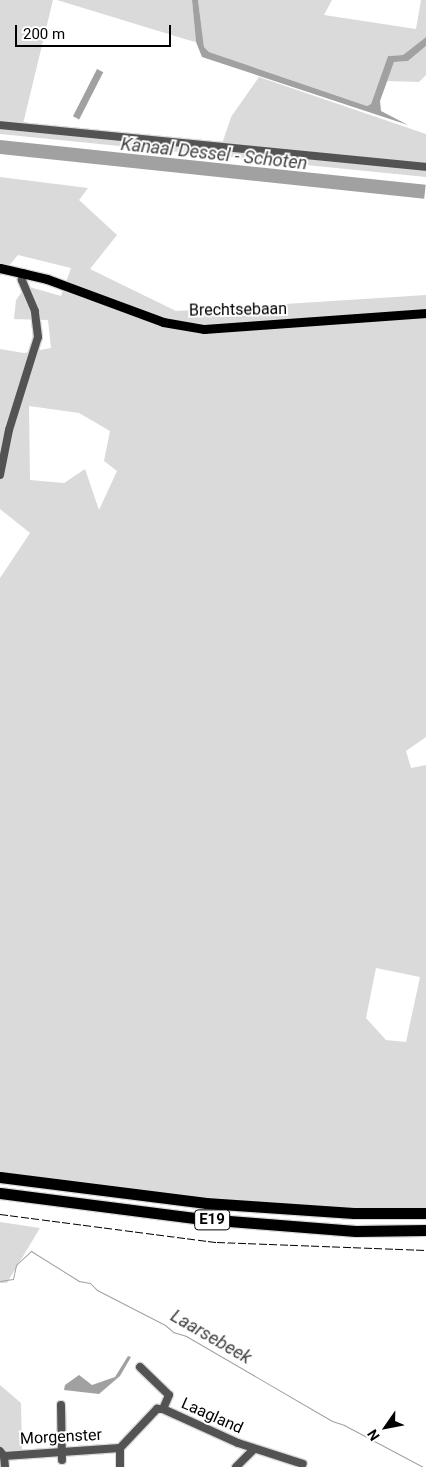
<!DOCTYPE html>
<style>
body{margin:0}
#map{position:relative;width:426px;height:1467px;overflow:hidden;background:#fff;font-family:Roboto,sans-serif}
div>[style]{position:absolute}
.green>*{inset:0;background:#dadada}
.water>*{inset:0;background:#a1a1a1;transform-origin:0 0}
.stream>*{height:1px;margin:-0.5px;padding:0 0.5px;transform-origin:0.5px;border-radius:0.5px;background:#a1a1a1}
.roads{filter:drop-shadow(1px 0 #dbdbdb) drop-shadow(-1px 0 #dbdbdb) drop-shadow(0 1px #dbdbdb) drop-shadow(0 -1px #dbdbdb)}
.minor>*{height:8px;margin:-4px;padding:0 4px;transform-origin:4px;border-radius:4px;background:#535353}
.major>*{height:9px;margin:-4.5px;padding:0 4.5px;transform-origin:4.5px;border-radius:4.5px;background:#000}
.highway>*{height:11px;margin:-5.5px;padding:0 5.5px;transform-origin:5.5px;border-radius:5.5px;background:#000}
.rail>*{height:1px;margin-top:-0.5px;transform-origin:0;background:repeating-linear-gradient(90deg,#000 0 8px,transparent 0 10.5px)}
span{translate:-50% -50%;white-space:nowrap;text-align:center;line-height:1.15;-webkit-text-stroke:4px #fff;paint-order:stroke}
.shield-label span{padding:1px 4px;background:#fff;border:1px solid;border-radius:4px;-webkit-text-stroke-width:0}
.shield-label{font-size:15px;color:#000;font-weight:700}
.street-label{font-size:16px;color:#000}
.water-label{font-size:18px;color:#424242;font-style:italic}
.north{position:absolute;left:361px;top:1402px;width:50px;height:50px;-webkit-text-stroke:4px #fff;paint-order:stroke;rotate:237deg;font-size:14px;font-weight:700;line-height:20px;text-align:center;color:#000}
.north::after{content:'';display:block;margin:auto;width:18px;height:22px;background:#000;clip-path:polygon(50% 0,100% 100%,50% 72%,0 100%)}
.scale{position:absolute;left:15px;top:25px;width:156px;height:22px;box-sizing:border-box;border:2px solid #000;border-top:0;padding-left:6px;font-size:15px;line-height:18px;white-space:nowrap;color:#000;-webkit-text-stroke:4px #fff;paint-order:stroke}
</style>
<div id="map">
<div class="green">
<div style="clip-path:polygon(0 0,53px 0,23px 124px,222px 144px,231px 117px,259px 77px,426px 134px,426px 177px,0 134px)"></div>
<div style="clip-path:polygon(57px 0,192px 0,196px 42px,188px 40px)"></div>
<div style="clip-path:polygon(198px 0,332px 0,324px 15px,416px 29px,421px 0,426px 0,426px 37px,403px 55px,388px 56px,371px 104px,367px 106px,209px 52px,204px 47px)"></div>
<div style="clip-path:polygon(426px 46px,426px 75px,419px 82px,387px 81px,394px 62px,408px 61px)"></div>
<div style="clip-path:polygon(evenodd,0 177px,88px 188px,79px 200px,117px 235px,90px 269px,176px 311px,426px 295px,426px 737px,406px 751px,411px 768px,426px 765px,426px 1208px,355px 1208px,206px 1198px,0 1172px,0 578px,30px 533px,0 509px,0 349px,24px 353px,51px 348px,48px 320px,14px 319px,16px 300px,26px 286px,61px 296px,71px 268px,18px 255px,0 276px,0 177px,29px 406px,79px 413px,110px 431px,104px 461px,117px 471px,99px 510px,85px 469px,64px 483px,30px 480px,29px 406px,0 177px,376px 968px,420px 977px,406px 1042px,386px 1040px,366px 1018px,376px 968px)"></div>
<div style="clip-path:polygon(0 1222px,40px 1228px,7px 1283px,0 1283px)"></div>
<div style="clip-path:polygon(0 1385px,21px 1403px,22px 1451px,4px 1453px,0 1449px)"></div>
</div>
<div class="water">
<div style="clip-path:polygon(192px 0,198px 0,204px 47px,209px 52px,367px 106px,371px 104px,388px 56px,403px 55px,426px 37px,426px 46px,408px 61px,394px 62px,380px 101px,381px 111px,408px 125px,202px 57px,196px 42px)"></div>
<div style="left:97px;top:69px;width:7px;height:53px;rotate:27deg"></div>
<div style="left:0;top:140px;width:428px;height:14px;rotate:6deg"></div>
<div style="clip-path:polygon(128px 1356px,131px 1357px,120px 1376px,99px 1394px,64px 1390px,65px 1385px,79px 1375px,92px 1385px,115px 1377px)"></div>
</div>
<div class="stream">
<div style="left:0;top:1281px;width:13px;rotate:-9deg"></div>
<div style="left:13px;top:1279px;width:14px;rotate:-78deg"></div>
<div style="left:16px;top:1265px;width:21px;rotate:-43deg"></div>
<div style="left:31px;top:1251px;width:57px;rotate:32deg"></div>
<div style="left:79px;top:1281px;width:11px;rotate:10deg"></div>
<div style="left:90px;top:1283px;width:10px;rotate:45deg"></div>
<div style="left:97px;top:1290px;width:76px;rotate:27.2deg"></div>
<div style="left:165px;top:1325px;width:11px;rotate:41deg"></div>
<div style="left:173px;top:1332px;width:14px;rotate:17deg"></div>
<div style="left:186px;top:1336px;width:169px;rotate:30.2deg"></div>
<div style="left:332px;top:1421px;width:13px;rotate:18deg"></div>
<div style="left:344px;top:1425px;width:89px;rotate:28deg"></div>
</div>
<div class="roads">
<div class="minor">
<div style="left:0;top:125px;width:428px;rotate:5.6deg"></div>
<div style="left:0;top:475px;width:46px;rotate:-78.7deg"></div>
<div style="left:9px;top:430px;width:97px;rotate:-72.7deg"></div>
<div style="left:38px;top:337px;width:26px;rotate:-97deg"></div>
<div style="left:35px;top:311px;width:34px;rotate:-113deg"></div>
<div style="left:22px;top:280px;width:7px;rotate:-74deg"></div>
<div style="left:140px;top:1367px;width:40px;rotate:44deg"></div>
<div style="left:169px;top:1395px;width:15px;rotate:113deg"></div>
<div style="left:61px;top:1405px;width:55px;rotate:89deg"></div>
<div style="left:163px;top:1409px;width:82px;rotate:24.4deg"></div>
<div style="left:238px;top:1443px;width:68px;rotate:17.9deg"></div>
<div style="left:0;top:1451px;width:6px;rotate:51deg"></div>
<div style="left:4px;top:1456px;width:11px;rotate:85deg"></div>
<div style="left:4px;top:1456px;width:116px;rotate:-3.9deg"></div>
<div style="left:120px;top:1467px;width:19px;rotate:-90deg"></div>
<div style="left:120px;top:1448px;width:54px;rotate:-46.5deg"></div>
<div style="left:157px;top:1409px;width:6px"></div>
<div style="left:236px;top:1467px;width:25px;rotate:-45deg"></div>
</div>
<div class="major">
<div style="left:0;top:268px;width:48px;rotate:13.2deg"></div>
<div style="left:47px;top:279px;width:124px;rotate:20.3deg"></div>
<div style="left:163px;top:322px;width:42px;rotate:9.7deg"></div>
<div style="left:204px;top:329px;width:223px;rotate:-4.1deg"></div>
</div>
<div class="highway">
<div style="left:0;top:1177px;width:208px;rotate:7.2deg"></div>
<div style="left:206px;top:1203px;width:148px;rotate:3.9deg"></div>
<div style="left:354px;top:1213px;width:72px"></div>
<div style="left:0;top:1193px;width:206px;rotate:7.3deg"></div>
<div style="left:204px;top:1219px;width:152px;rotate:4.5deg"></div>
<div style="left:356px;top:1231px;width:70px;rotate:-0.8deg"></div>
</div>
</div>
<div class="rail">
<div style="left:0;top:1214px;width:219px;rotate:7.4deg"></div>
<div style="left:217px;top:1242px;width:209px;rotate:2.2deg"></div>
</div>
<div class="shield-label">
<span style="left:212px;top:1220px">E19</span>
</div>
<div class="street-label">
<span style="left:238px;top:310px;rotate:-1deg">Brechtsebaan</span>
<span style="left:212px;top:1416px;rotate:24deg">Laagland</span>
<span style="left:61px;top:1437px;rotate:-3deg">Morgenster</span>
</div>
<div class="water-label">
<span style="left:214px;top:154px;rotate:6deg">Kanaal Dessel - Schoten</span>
<span style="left:211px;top:1337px;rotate:30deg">Laarsebeek</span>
</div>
<div class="north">N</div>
<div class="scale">200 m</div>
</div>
